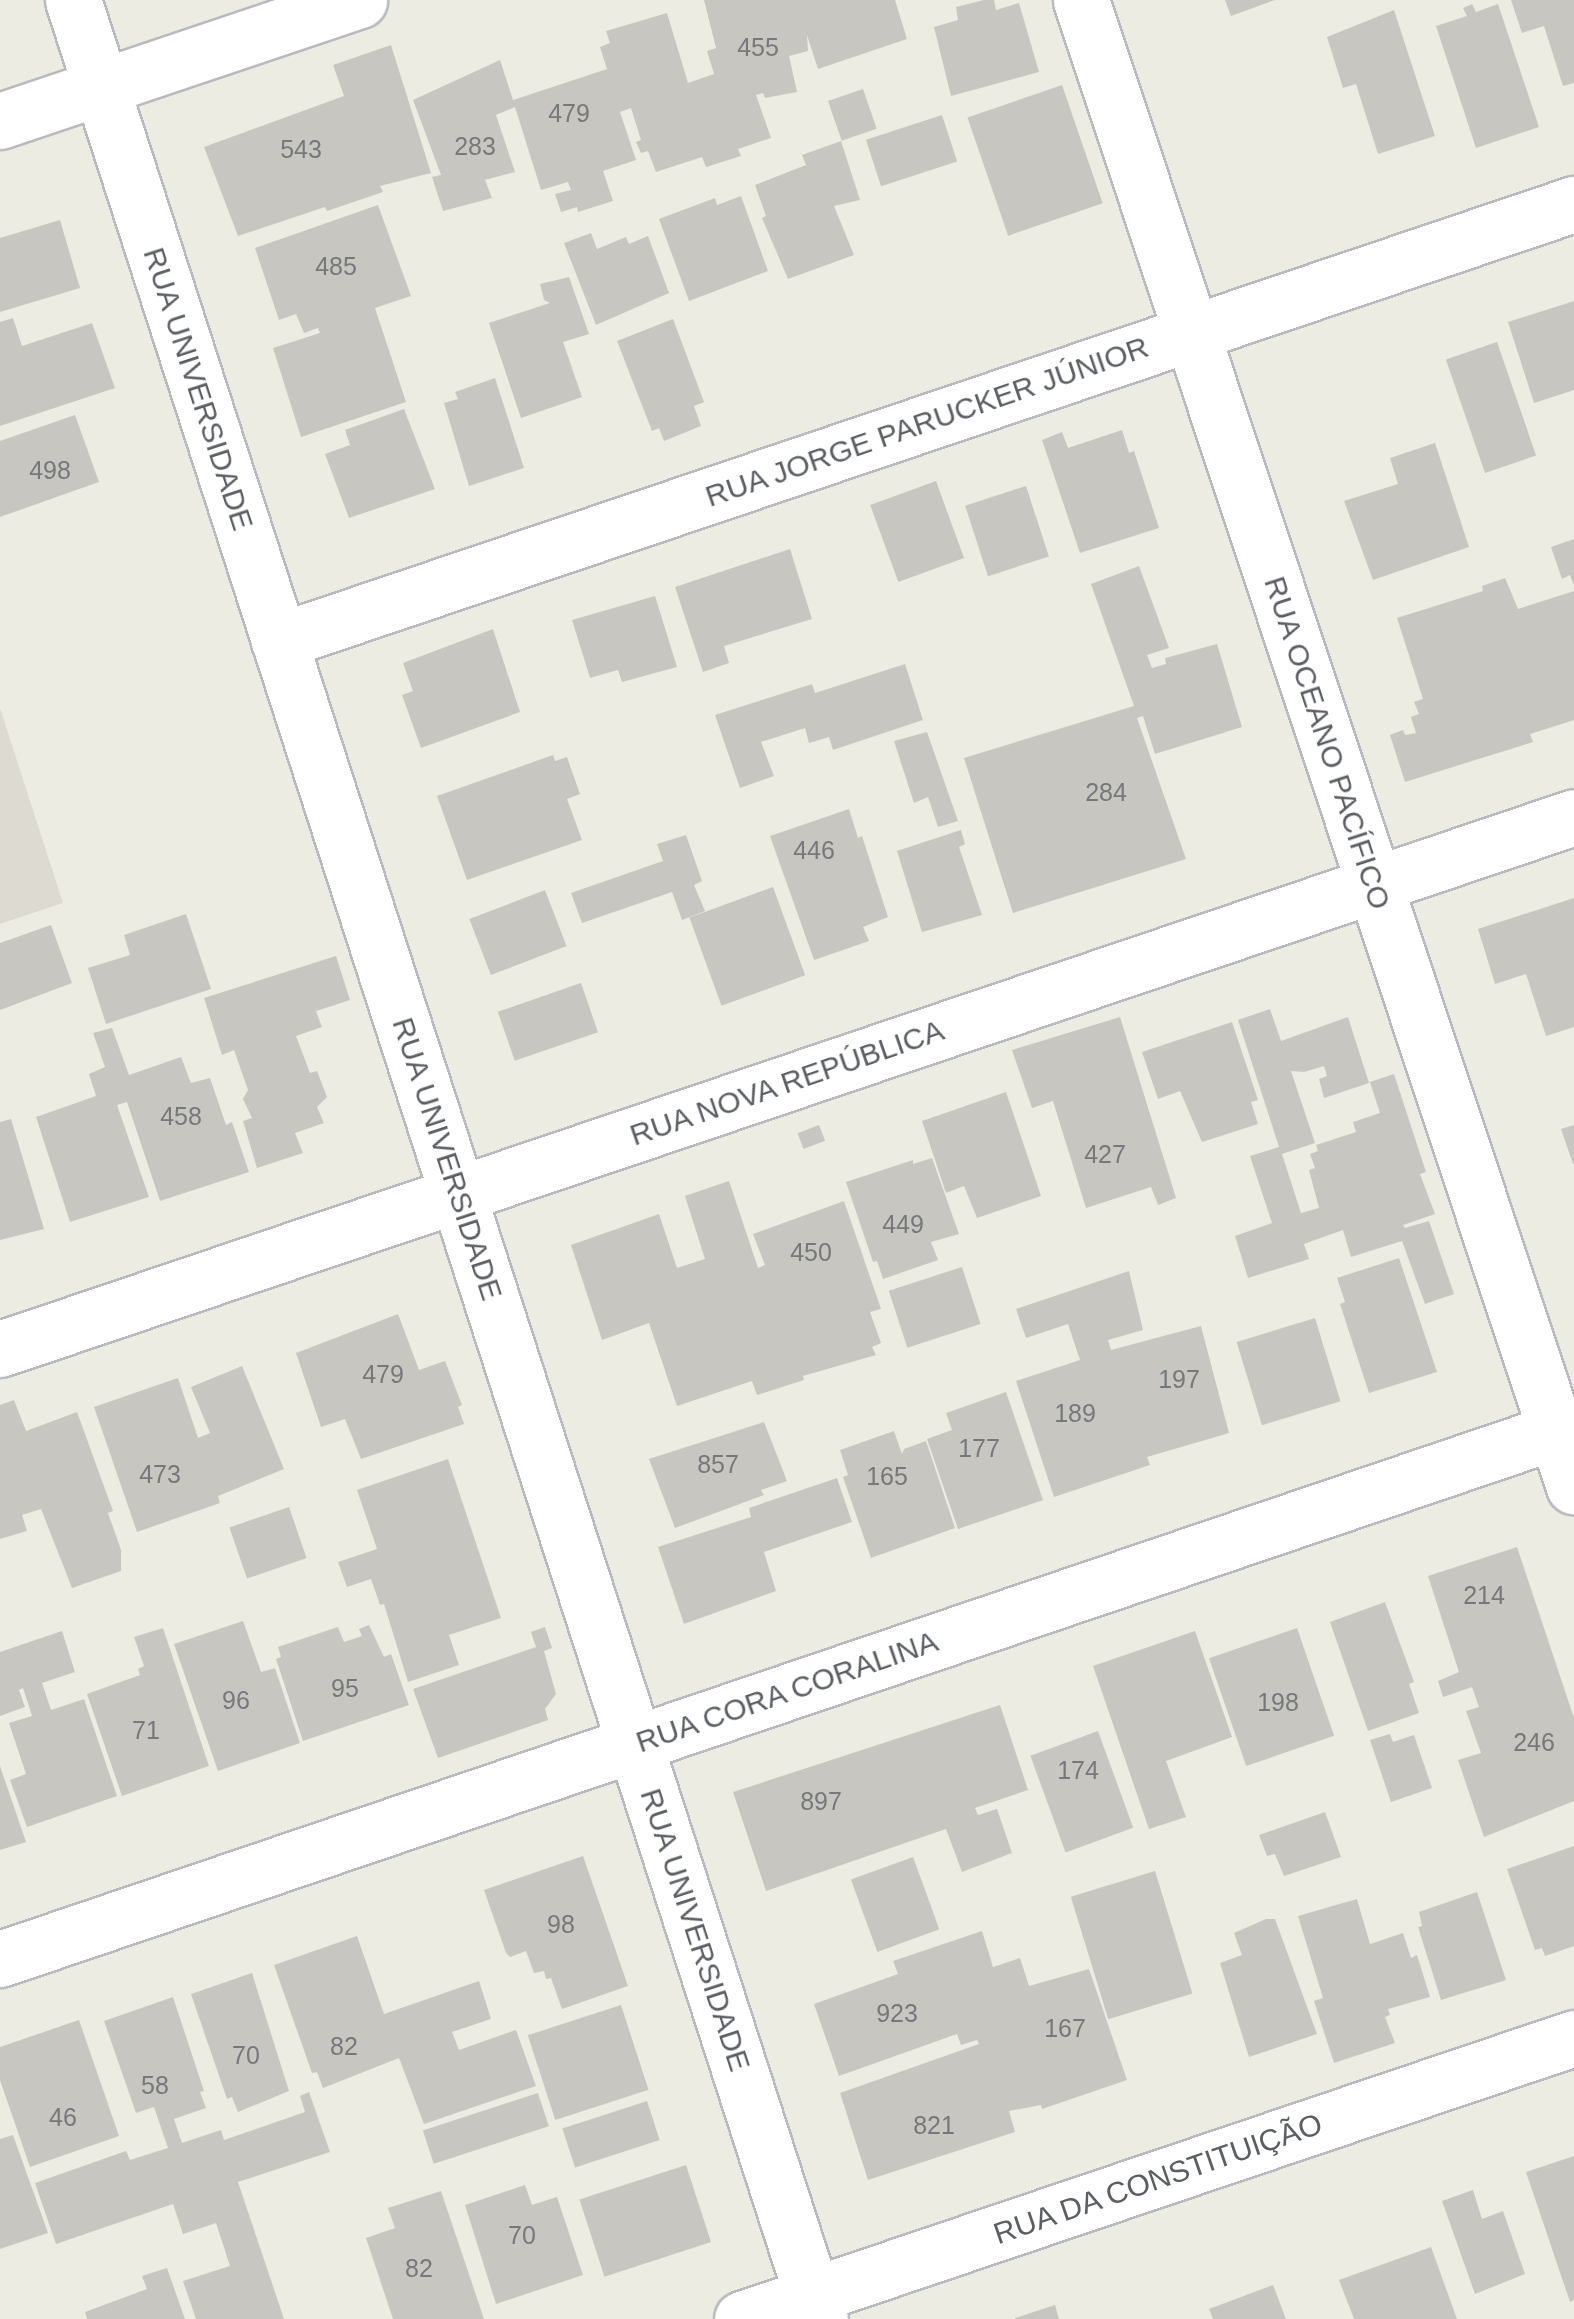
<!DOCTYPE html>
<meta charset="utf-8">
<style>
body{margin:0}
#map{position:relative;width:1574px;height:2319px;overflow:hidden;background:#edece3;font-family:Arial,sans-serif}
div>[style]{position:absolute}
.education>*{inset:0;background:#dddbd1}
.building>*{inset:0;background:#c8c6c0;transform-origin:0 0}
.roads{filter:drop-shadow(2px 0 #b8babf) drop-shadow(-2px 0 #b8babf) drop-shadow(0 2px #b8babf) drop-shadow(0 -2px #b8babf)}
.street>*{height:55px;margin:-27.5px;padding:0 27.5px;transform-origin:27.5px;border-radius:27.5px;background:#fff}
.secondary>*{height:55px;margin:-27.5px;padding:0 27.5px;transform-origin:27.5px;border-radius:27.5px;background:#fff}
span{translate:-50% -50%;white-space:nowrap;text-align:center;line-height:1.15;-webkit-text-stroke:10px #fff;paint-order:stroke}
.number-label{font-size:25px;color:#76787a}
.number-label span{-webkit-text-stroke-width:0}
.street-label{font-size:30px;color:#5b5e63}
</style>
<div id="map">
<div class="education">
<div style="clip-path:polygon(0 708px,63px 903px,0 924px)"></div>
</div>
<div class="building">
<div style="clip-path:polygon(704px 0,895px 0,907px 39px,818px 69px,807px 35px,808px 51px,789px 56px,797px 92px,765px 98px,763px 93px,756px 95px,771px 138px,738px 149px,741px 156px,706px 167px,702px 157px,656px 172px,648px 151px,641px 153px,636px 142px,641px 140px,631px 108px,620px 112px,636px 160px,603px 171px,613px 201px,578px 212px,577px 207px,561px 212px,555px 194px,571px 190px,568px 182px,541px 190px,515px 107px,496px 115px,515px 172px,485px 180px,492px 198px,443px 211px,432px 177px,441px 175px,413px 100px,500px 60px,513px 100px,607px 69px,600px 47px,610px 43px,606px 31px,667px 13px,688px 83px,714px 74px,707px 51px,716px 48px)"></div>
<div style="clip-path:polygon(984px 0,994px 0,996px 10px,1019px 3px,1039px 72px,951px 96px,934px 27px,958px 20px,956px 7px)"></div>
<div style="clip-path:polygon(1225px 0,1275px 0,1231px 16px)"></div>
<div style="clip-path:polygon(1511px 0,1574px 0,1574px 83px,1563px 86px,1544px 26px,1522px 33px)"></div>
<div style="clip-path:polygon(1472px 4px,1476px 12px,1498px 4px,1539px 127px,1476px 148px,1436px 26px,1467px 16px,1463px 8px)"></div>
<div style="clip-path:polygon(1394px 10px,1435px 136px,1378px 154px,1356px 84px,1343px 88px,1327px 37px)"></div>
<div style="clip-path:polygon(391px 45px,431px 173px,380px 186px,383px 192px,327px 211px,325px 207px,238px 236px,204px 147px,344px 96px,333px 65px)"></div>
<div style="left:1062px;top:85px;width:125px;height:100px;rotate:71deg"></div>
<div style="left:863px;top:89px;width:42px;height:37px;rotate:71deg"></div>
<div style="left:942px;top:115px;width:49px;height:80px;rotate:72deg"></div>
<div style="clip-path:polygon(841px 141px,860px 200px,834px 206px,854px 255px,788px 279px,762px 218px,766px 216px,755px 185px,806px 165px,802px 155px)"></div>
<div style="clip-path:polygon(741px 196px,768px 271px,689px 301px,659px 219px,715px 198px,717px 205px)"></div>
<div style="clip-path:polygon(378px 205px,411px 296px,375px 308px,406px 402px,301px 437px,273px 348px,320px 333px,318px 328px,304px 333px,296px 314px,279px 320px,255px 248px)"></div>
<div style="clip-path:polygon(60px 220px,80px 288px,0 312px,0 238px)"></div>
<div style="clip-path:polygon(591px 233px,597px 249px,626px 237px,629px 244px,648px 236px,669px 293px,596px 325px,564px 243px)"></div>
<div style="clip-path:polygon(569px 277px,589px 334px,563px 342px,582px 397px,521px 418px,489px 323px,550px 303px,544px 300px,540px 284px)"></div>
<div style="clip-path:polygon(1574px 301px,1574px 390px,1534px 403px,1508px 322px)"></div>
<div style="clip-path:polygon(13px 318px,22px 346px,92px 323px,115px 388px,0 426px,0 322px)"></div>
<div style="clip-path:polygon(673px 319px,704px 402px,694px 406px,701px 426px,664px 441px,659px 428px,652px 431px,617px 341px)"></div>
<div style="left:1497px;top:342px;width:120px;height:54px;rotate:71deg"></div>
<div style="clip-path:polygon(495px 378px,524px 468px,469px 486px,444px 403px,458px 399px,455px 392px)"></div>
<div style="clip-path:polygon(404px 409px,435px 489px,349px 518px,325px 454px,350px 445px,345px 430px)"></div>
<div style="clip-path:polygon(75px 415px,99px 482px,0 517px,0 441px)"></div>
<div style="clip-path:polygon(1122px 430px,1129px 453px,1134px 451px,1159px 528px,1080px 553px,1042px 440px,1062px 432px,1068px 448px)"></div>
<div style="clip-path:polygon(1435px 443px,1469px 547px,1373px 580px,1344px 501px,1398px 484px,1390px 458px)"></div>
<div style="left:936px;top:481px;width:82px;height:70px;rotate:70deg"></div>
<div style="left:1026px;top:486px;width:74px;height:64px;rotate:72deg"></div>
<div style="clip-path:polygon(1574px 539px,1574px 584px,1573px 584px,1570px 575px,1562px 579px,1551px 547px)"></div>
<div style="clip-path:polygon(790px 549px,812px 619px,724px 646px,729px 663px,703px 672px,675px 587px)"></div>
<div style="clip-path:polygon(1139px 566px,1169px 648px,1147px 655px,1152px 668px,1166px 664px,1165px 658px,1217px 644px,1242px 727px,1155px 754px,1143px 716px,1137px 718px,1186px 859px,1013px 913px,964px 758px,1134px 706px,1091px 584px)"></div>
<div style="clip-path:polygon(1505px 578px,1518px 609px,1574px 591px,1574px 720px,1530px 734px,1533px 742px,1405px 782px,1390px 735px,1403px 730px,1405px 735px,1416px 733px,1411px 717px,1419px 714px,1414px 702px,1423px 699px,1397px 618px,1483px 591px,1482px 586px)"></div>
<div style="clip-path:polygon(655px 596px,677px 667px,622px 682px,618px 670px,590px 678px,572px 620px)"></div>
<div style="clip-path:polygon(493px 629px,520px 712px,421px 748px,402px 695px,413px 691px,403px 663px)"></div>
<div style="clip-path:polygon(905px 664px,923px 720px,833px 750px,829px 737px,809px 743px,805px 728px,761px 742px,774px 776px,740px 788px,715px 715px,812px 684px,815px 693px)"></div>
<div style="clip-path:polygon(927px 732px,958px 821px,938px 827px,928px 797px,914px 803px,894px 741px)"></div>
<div style="clip-path:polygon(553px 755px,555px 761px,567px 757px,580px 794px,567px 799px,582px 840px,467px 880px,437px 796px)"></div>
<div style="clip-path:polygon(849px 809px,858px 838px,862px 836px,888px 917px,863px 927px,869px 941px,814px 960px,770px 836px)"></div>
<div style="clip-path:polygon(961px 830px,965px 844px,959px 847px,982px 915px,922px 932px,897px 851px)"></div>
<div style="clip-path:polygon(686px 835px,702px 881px,694px 885px,705px 911px,682px 920px,672px 892px,582px 923px,571px 893px,663px 861px,657px 844px)"></div>
<div style="left:773px;top:887px;width:94px;height:89px;rotate:70deg"></div>
<div style="left:545px;top:890px;width:60px;height:81px;rotate:69deg"></div>
<div style="clip-path:polygon(1574px 898px,1574px 1027px,1546px 1036px,1526px 974px,1495px 984px,1478px 929px)"></div>
<div style="clip-path:polygon(186px 914px,211px 989px,106px 1024px,88px 968px,130px 955px,124px 935px)"></div>
<div style="clip-path:polygon(51px 925px,72px 983px,0 1010px,0 943px)"></div>
<div style="clip-path:polygon(336px 956px,350px 1000px,316px 1011px,322px 1027px,296px 1036px,310px 1073px,317px 1071px,327px 1097px,317px 1107px,324px 1123px,295px 1133px,303px 1153px,257px 1168px,243px 1121px,252px 1118px,243px 1099px,248px 1090px,234px 1050px,222px 1055px,204px 998px)"></div>
<div style="left:581px;top:983px;width:52px;height:88px;rotate:71deg"></div>
<div style="clip-path:polygon(1270px 1009px,1281px 1041px,1348px 1017px,1369px 1083px,1324px 1098px,1319px 1079px,1327px 1076px,1324px 1066px,1304px 1072px,1291px 1071px,1315px 1143px,1282px 1154px,1301px 1213px,1319px 1208px,1309px 1170px,1315px 1168px,1310px 1154px,1318px 1151px,1316px 1145px,1356px 1132px,1353px 1122px,1380px 1113px,1370px 1082px,1394px 1074px,1426px 1172px,1420px 1174px,1435px 1214px,1403px 1225px,1405px 1228px,1429px 1221px,1454px 1294px,1425px 1304px,1402px 1241px,1351px 1257px,1343px 1230px,1304px 1244px,1309px 1259px,1248px 1278px,1235px 1236px,1272px 1223px,1250px 1156px,1279px 1147px,1238px 1020px)"></div>
<div style="clip-path:polygon(1120px 1017px,1176px 1198px,1158px 1205px,1151px 1187px,1086px 1208px,1053px 1101px,1032px 1108px,1012px 1050px)"></div>
<div style="clip-path:polygon(1232px 1022px,1258px 1100px,1251px 1102px,1258px 1124px,1202px 1142px,1180px 1091px,1158px 1099px,1142px 1052px)"></div>
<div style="clip-path:polygon(112px 1028px,129px 1075px,181px 1057px,191px 1083px,210px 1078px,226px 1125px,232px 1122px,249px 1172px,160px 1201px,127px 1102px,117px 1105px,149px 1197px,70px 1222px,36px 1117px,96px 1096px,89px 1074px,105px 1067px,93px 1033px)"></div>
<div style="clip-path:polygon(1006px 1092px,1041px 1196px,977px 1218px,964px 1186px,946px 1193px,922px 1121px)"></div>
<div style="clip-path:polygon(11px 1119px,44px 1229px,0 1240px,0 1122px)"></div>
<div style="left:819px;top:1125px;width:17px;height:23px;rotate:69deg"></div>
<div style="clip-path:polygon(1574px 1125px,1574px 1164px,1573px 1164px,1561px 1129px)"></div>
<div style="clip-path:polygon(932px 1158px,959px 1234px,931px 1242px,938px 1260px,883px 1279px,877px 1261px,873px 1262px,846px 1182px,913px 1160px,913px 1164px)"></div>
<div style="clip-path:polygon(729px 1181px,758px 1268px,765px 1265px,753px 1234px,844px 1201px,881px 1309px,870px 1312px,881px 1343px,872px 1347px,876px 1355px,803px 1376px,804px 1380px,757px 1395px,752px 1381px,677px 1406px,649px 1323px,602px 1340px,571px 1245px,659px 1214px,677px 1268px,705px 1259px,685px 1196px)"></div>
<div style="clip-path:polygon(1399px 1258px,1437px 1372px,1369px 1393px,1340px 1304px,1345px 1302px,1337px 1278px)"></div>
<div style="left:962px;top:1267px;width:60px;height:77px;rotate:72deg"></div>
<div style="clip-path:polygon(1129px 1271px,1143px 1330px,1108px 1340px,1111px 1350px,1201px 1326px,1229px 1433px,1147px 1457px,1150px 1465px,1054px 1497px,1016px 1381px,1080px 1360px,1068px 1324px,1026px 1338px,1016px 1309px)"></div>
<div style="clip-path:polygon(398px 1314px,419px 1370px,445px 1361px,462px 1405px,458px 1407px,464px 1424px,361px 1459px,345px 1419px,321px 1427px,296px 1353px)"></div>
<div style="left:1315px;top:1318px;width:87px;height:82px;rotate:73deg"></div>
<div style="clip-path:polygon(242px 1366px,284px 1469px,218px 1496px,220px 1503px,137px 1532px,94px 1407px,178px 1378px,198px 1438px,210px 1433px,191px 1387px)"></div>
<div style="clip-path:polygon(1006px 1392px,1043px 1500px,958px 1529px,927px 1439px,952px 1430px,946px 1413px)"></div>
<div style="clip-path:polygon(14px 1400px,26px 1431px,77px 1412px,113px 1511px,108px 1513px,121px 1550px,121px 1571px,72px 1588px,41px 1509px,22px 1515px,27px 1531px,0 1539px,0 1405px)"></div>
<div style="clip-path:polygon(764px 1422px,787px 1481px,761px 1490px,764px 1495px,675px 1528px,649px 1459px)"></div>
<div style="clip-path:polygon(894px 1431px,902px 1454px,904px 1449px,926px 1441px,955px 1528px,871px 1558px,843px 1477px,848px 1475px,840px 1450px)"></div>
<div style="clip-path:polygon(448px 1459px,501px 1618px,449px 1635px,459px 1665px,408px 1682px,384px 1604px,380px 1605px,371px 1579px,347px 1587px,338px 1562px,377px 1549px,357px 1490px)"></div>
<div style="clip-path:polygon(837px 1478px,852px 1522px,764px 1552px,776px 1591px,684px 1624px,658px 1547px,751px 1517px,749px 1508px)"></div>
<div style="left:289px;top:1507px;width:54px;height:63px;rotate:71deg"></div>
<div style="clip-path:polygon(1517px 1547px,1574px 1718px,1574px 1801px,1484px 1837px,1458px 1760px,1481px 1753px,1466px 1711px,1479px 1707px,1472px 1687px,1443px 1697px,1438px 1681px,1459px 1672px,1428px 1576px)"></div>
<div style="clip-path:polygon(1385px 1602px,1414px 1682px,1409px 1684px,1419px 1713px,1368px 1731px,1330px 1622px)"></div>
<div style="clip-path:polygon(243px 1621px,261px 1672px,275px 1668px,300px 1743px,218px 1771px,174px 1644px)"></div>
<div style="clip-path:polygon(369px 1625px,384px 1657px,391px 1654px,409px 1705px,303px 1741px,276px 1659px,281px 1657px,278px 1647px,338px 1627px,344px 1642px,362px 1636px,359px 1629px)"></div>
<div style="clip-path:polygon(545px 1627px,552px 1648px,544px 1651px,556px 1694px,545px 1709px,548px 1720px,438px 1758px,413px 1689px,536px 1647px,531px 1632px)"></div>
<div style="clip-path:polygon(163px 1628px,209px 1766px,122px 1796px,87px 1694px,140px 1675px,138px 1669px,144px 1666px,134px 1637px)"></div>
<div style="left:1297px;top:1628px;width:114px;height:93px;rotate:71deg"></div>
<div style="clip-path:polygon(62px 1631px,75px 1672px,42px 1683px,51px 1710px,84px 1699px,117px 1796px,27px 1827px,10px 1780px,26px 1774px,9px 1723px,32px 1716px,23px 1688px,19px 1690px,25px 1707px,0 1716px,0 1652px)"></div>
<div style="clip-path:polygon(1195px 1631px,1232px 1737px,1166px 1761px,1186px 1817px,1149px 1829px,1093px 1666px)"></div>
<div style="clip-path:polygon(1000px 1705px,1028px 1790px,975px 1808px,978px 1815px,997px 1809px,1012px 1853px,962px 1872px,946px 1829px,766px 1891px,733px 1792px)"></div>
<div style="left:1098px;top:1731px;width:103px;height:72px;rotate:70deg"></div>
<div style="clip-path:polygon(1390px 1734px,1393px 1742px,1414px 1735px,1432px 1788px,1391px 1802px,1370px 1740px)"></div>
<div style="clip-path:polygon(0 1766px,26px 1842px,0 1850px)"></div>
<div style="clip-path:polygon(1325px 1812px,1341px 1857px,1284px 1876px,1275px 1854px,1267px 1856px,1259px 1835px)"></div>
<div style="clip-path:polygon(1574px 1846px,1574px 1946px,1545px 1956px,1542px 1948px,1535px 1950px,1507px 1869px)"></div>
<div style="clip-path:polygon(583px 1856px,628px 1986px,562px 2009px,551px 1978px,546px 1979px,544px 1971px,534px 1973px,526px 1951px,510px 1957px,506px 1953px,484px 1890px)"></div>
<div style="left:913px;top:1857px;width:77px;height:66px;rotate:70deg"></div>
<div style="left:1155px;top:1871px;width:128px;height:88px;rotate:73deg"></div>
<div style="clip-path:polygon(1477px 1892px,1506px 1980px,1441px 2000px,1418px 1927px,1422px 1926px,1419px 1912px)"></div>
<div style="clip-path:polygon(1357px 1899px,1370px 1944px,1403px 1933px,1411px 1958px,1417px 1955px,1430px 1997px,1388px 2009px,1390px 2015px,1385px 2017px,1395px 2043px,1334px 2063px,1314px 2001px,1323px 1998px,1298px 1916px)"></div>
<div style="clip-path:polygon(1266px 1919px,1275px 1919px,1317px 2034px,1249px 2057px,1220px 1963px,1242px 1955px,1234px 1933px)"></div>
<div style="clip-path:polygon(982px 1931px,993px 1967px,1020px 1958px,1029px 1986px,1089px 1969px,1127px 2080px,1042px 2109px,1041px 2105px,1009px 2111px,1015px 2132px,868px 2180px,840px 2093px,979px 2044px,977px 2040px,961px 2045px,957px 2034px,839px 2076px,814px 2004px,898px 1974px,893px 1961px)"></div>
<div style="clip-path:polygon(357px 1936px,384px 2014px,479px 1981px,491px 2019px,452px 2032px,459px 2050px,516px 2030px,536px 2086px,424px 2124px,399px 2058px,323px 2088px,317px 2072px,312px 2073px,274px 1965px)"></div>
<div style="clip-path:polygon(252px 1973px,289px 2091px,238px 2112px,232px 2097px,227px 2099px,191px 1994px)"></div>
<div style="clip-path:polygon(173px 1997px,204px 2091px,200px 2092px,206px 2108px,174px 2119px,182px 2143px,221px 2130px,224px 2140px,305px 2112px,300px 2096px,309px 2092px,330px 2152px,238px 2182px,284px 2319px,196px 2319px,183px 2281px,230px 2266px,216px 2223px,183px 2234px,173px 2204px,56px 2244px,35px 2183px,126px 2151px,130px 2160px,168px 2148px,154px 2107px,136px 2113px,104px 2021px)"></div>
<div style="left:621px;top:2005px;width:89px;height:98px;rotate:72deg"></div>
<div style="clip-path:polygon(79px 2020px,119px 2136px,30px 2167px,0 2080px,0 2047px)"></div>
<div style="left:538px;top:2093px;width:35px;height:121px;rotate:72deg"></div>
<div style="left:647px;top:2101px;width:41px;height:89px;rotate:72deg"></div>
<div style="clip-path:polygon(13px 2135px,48px 2233px,0 2249px,0 2139px)"></div>
<div style="clip-path:polygon(1574px 2156px,1574px 2300px,1570px 2302px,1526px 2172px)"></div>
<div style="left:686px;top:2165px;width:81px;height:112px;rotate:72deg"></div>
<div style="clip-path:polygon(525px 2185px,532px 2205px,557px 2197px,583px 2275px,496px 2304px,465px 2205px)"></div>
<div style="clip-path:polygon(1473px 2190px,1482px 2219px,1503px 2211px,1525px 2274px,1475px 2294px,1442px 2201px)"></div>
<div style="clip-path:polygon(441px 2191px,484px 2319px,393px 2319px,366px 2238px,395px 2228px,388px 2208px)"></div>
<div style="clip-path:polygon(1431px 2247px,1457px 2319px,1354px 2319px,1339px 2280px)"></div>
<div style="clip-path:polygon(167px 2268px,185px 2319px,87px 2319px,85px 2312px,147px 2289px,142px 2276px)"></div>
<div style="clip-path:polygon(1273px 2285px,1286px 2319px,1213px 2319px,1209px 2309px)"></div>
<div style="clip-path:polygon(1055px 2305px,1059px 2319px,1015px 2319px,1015px 2318px)"></div>
</div>
<div class="roads">
<div class="street">
<div style="left:1081px;top:0;width:1566px;rotate:71.65deg"></div>
<div style="left:279px;top:641px;width:1367px;rotate:-18.65deg"></div>
<div style="left:0;top:1349px;width:1661px;rotate:-18.67deg"></div>
<div style="left:0;top:1959px;width:1662px;rotate:-18.74deg"></div>
<div style="left:742px;top:2319px;width:878px;rotate:-18.66deg"></div>
</div>
<div class="secondary">
<div style="left:73px;top:0;width:2436px;rotate:72.15deg"></div>
<div style="left:0;top:121px;width:379px;rotate:-18.6deg"></div>
</div>
</div>
<div class="number-label">
<span style="left:758px;top:47px">455</span>
<span style="left:569px;top:113px">479</span>
<span style="left:475px;top:146px">283</span>
<span style="left:301px;top:149px">543</span>
<span style="left:336px;top:266px">485</span>
<span style="left:50px;top:470px">498</span>
<span style="left:1106px;top:792px">284</span>
<span style="left:814px;top:850px">446</span>
<span style="left:181px;top:1116px">458</span>
<span style="left:1105px;top:1154px">427</span>
<span style="left:903px;top:1224px">449</span>
<span style="left:811px;top:1252px">450</span>
<span style="left:383px;top:1374px">479</span>
<span style="left:1179px;top:1379px">197</span>
<span style="left:1075px;top:1413px">189</span>
<span style="left:979px;top:1448px">177</span>
<span style="left:718px;top:1464px">857</span>
<span style="left:160px;top:1474px">473</span>
<span style="left:887px;top:1476px">165</span>
<span style="left:1484px;top:1595px">214</span>
<span style="left:345px;top:1688px">95</span>
<span style="left:236px;top:1700px">96</span>
<span style="left:1278px;top:1702px">198</span>
<span style="left:146px;top:1730px">71</span>
<span style="left:1534px;top:1742px">246</span>
<span style="left:1078px;top:1770px">174</span>
<span style="left:821px;top:1801px">897</span>
<span style="left:561px;top:1924px">98</span>
<span style="left:897px;top:2013px">923</span>
<span style="left:1065px;top:2028px">167</span>
<span style="left:344px;top:2046px">82</span>
<span style="left:246px;top:2055px">70</span>
<span style="left:155px;top:2085px">58</span>
<span style="left:63px;top:2117px">46</span>
<span style="left:934px;top:2125px">821</span>
<span style="left:522px;top:2235px">70</span>
<span style="left:419px;top:2268px">82</span>
</div>
<div class="street-label">
<span style="left:198px;top:389px;rotate:72deg">RUA UNIVERSIDADE</span>
<span style="left:927px;top:422px;rotate:-19deg">RUA JORGE PARUCKER JÚNIOR</span>
<span style="left:1327px;top:743px;rotate:72deg">RUA OCEANO PACÍFICO</span>
<span style="left:787px;top:1083px;rotate:-19deg">RUA NOVA REPÚBLICA</span>
<span style="left:447px;top:1159px;rotate:72deg">RUA UNIVERSIDADE</span>
<span style="left:787px;top:1692px;rotate:-19deg">RUA CORA CORALINA</span>
<span style="left:695px;top:1930px;rotate:72deg">RUA UNIVERSIDADE</span>
<span style="left:1158px;top:2179px;rotate:-19deg">RUA DA CONSTITUIÇÃO</span>
</div>
</div>
